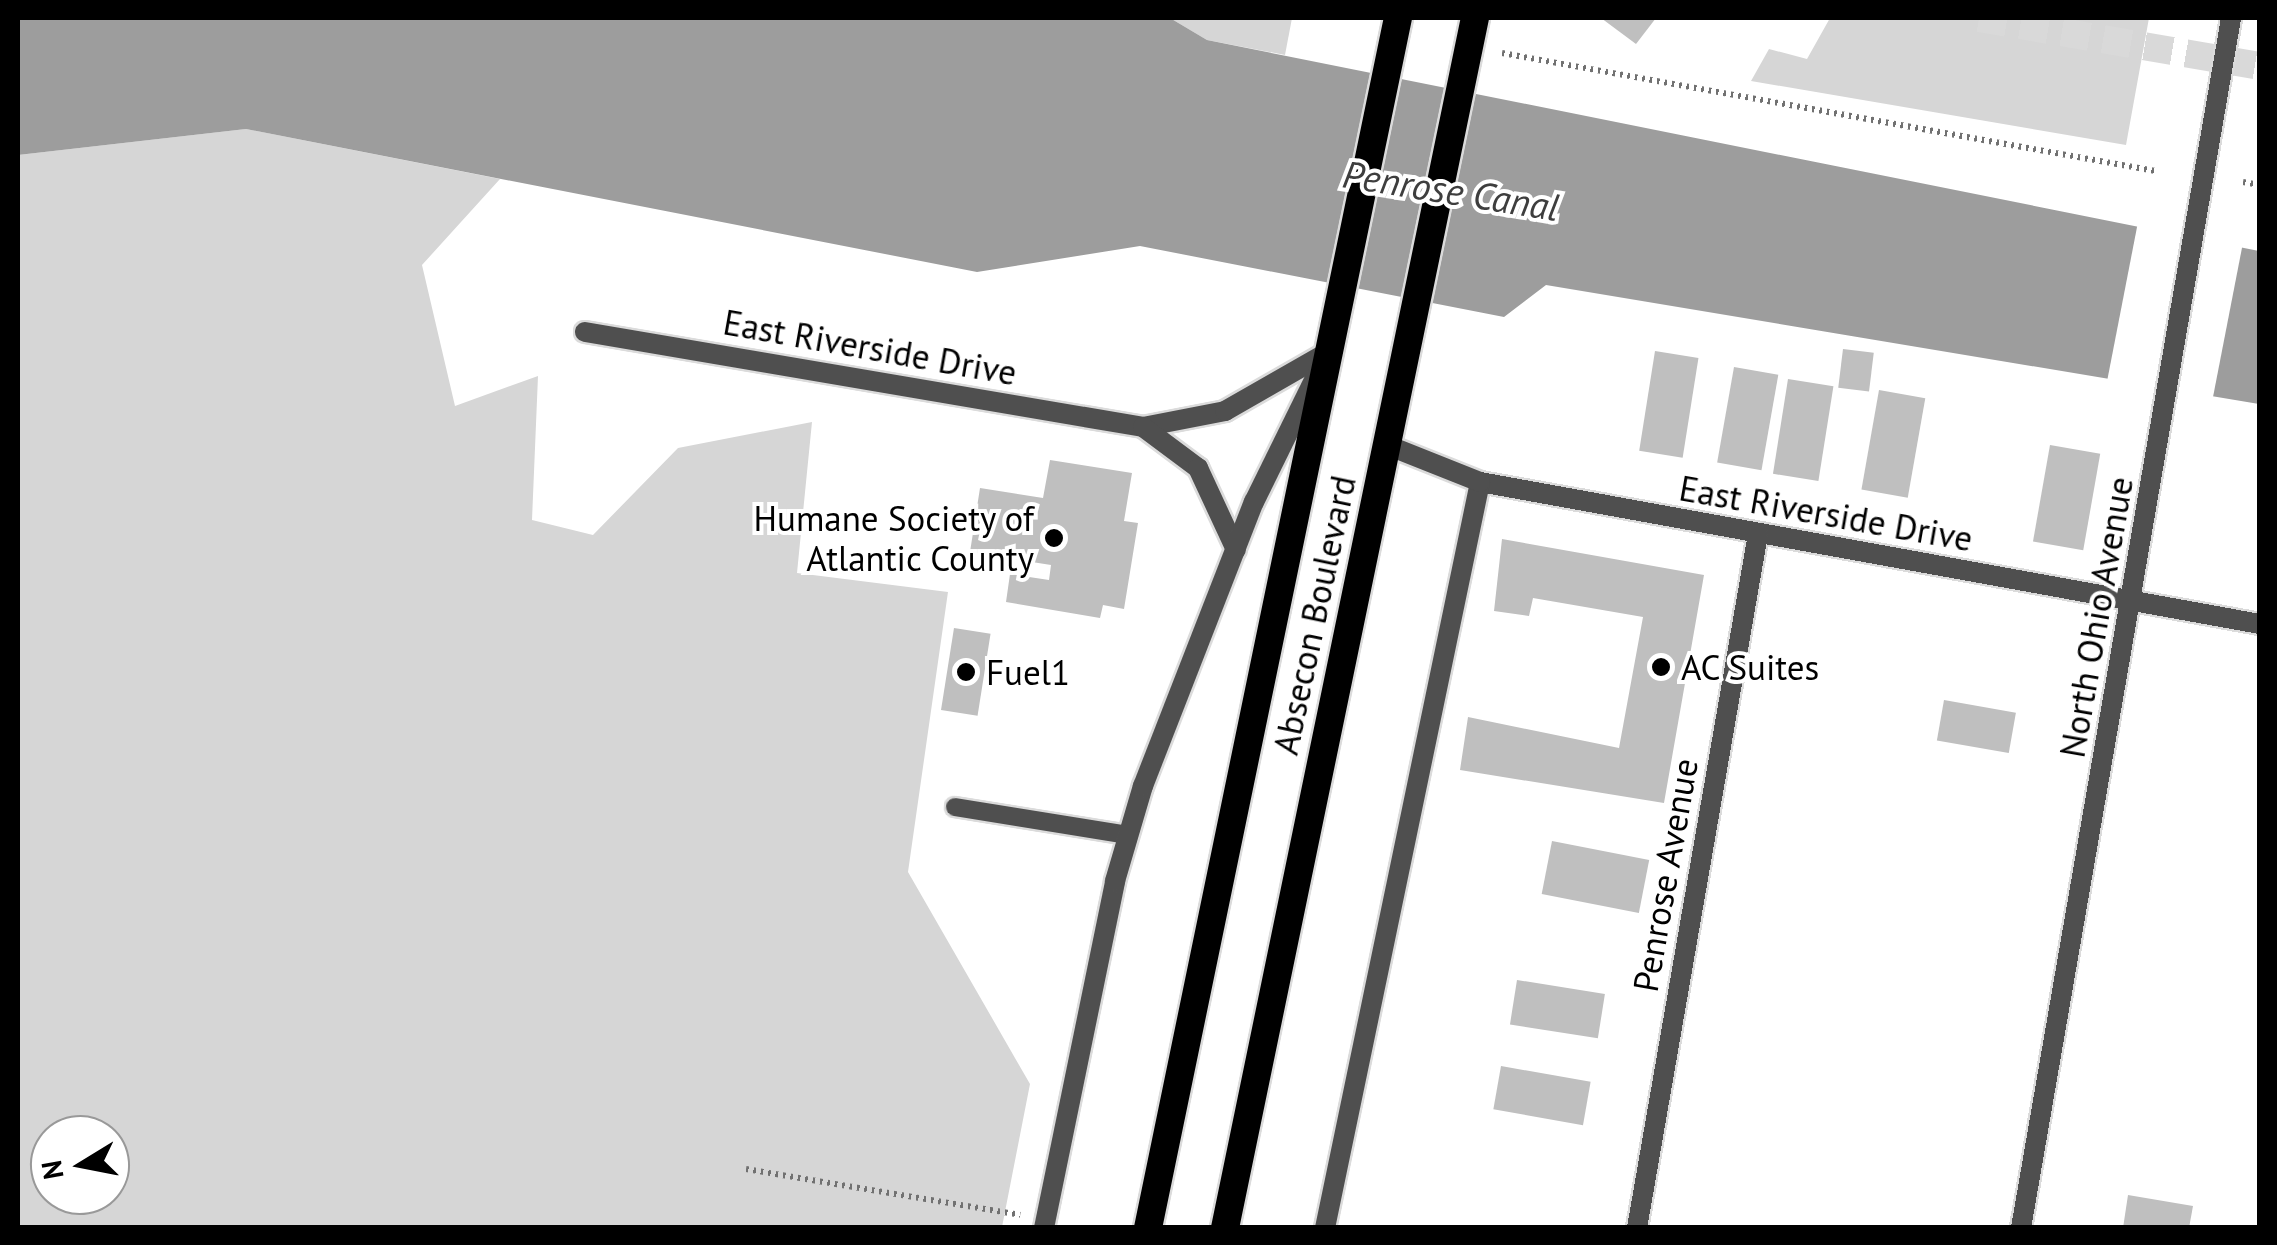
<!DOCTYPE html>
<style>
body{margin:0}
#map{position:relative;width:2277px;height:1245px;overflow:hidden;background:#fff;font-family:"PT Sans",sans-serif}
div>[style]{position:absolute}
.green>*{inset:0;background:#d6d6d6}
.water>*{inset:0;background:#9d9d9d}
.pier>*{inset:0;background:#fff;transform-origin:0 0}
.building>*{inset:0;background:#bfbfbf;transform-origin:0 0}
.trunk-tunnel>*{height:28px;margin-top:-14px;transform-origin:0;background:repeating-linear-gradient(90deg,#d9d9d9 0 28px,transparent 0 42px)}
.path>*{height:6px;margin-top:-3px;transform-origin:0;background:repeating-linear-gradient(90deg,#717171 0 2.5px,transparent 0 7.5px)}
.roads{filter:drop-shadow(2px 0 #dbdbdb) drop-shadow(-2px 0 #dbdbdb) drop-shadow(0 2px #dbdbdb) drop-shadow(0 -2px #dbdbdb)}
.service>*{height:18px;margin:-9px;padding:0 9px;transform-origin:9px;border-radius:9px;background:#4f4f4f}
.minor>*{height:20px;margin:-10px;padding:0 10px;transform-origin:10px;border-radius:10px;background:#4f4f4f}
.tertiary>*{height:20px;margin:-10px;padding:0 10px;transform-origin:10px;border-radius:10px;background:#4f4f4f}
.trunk>*{height:28px;margin:-14px;padding:0 14px;transform-origin:14px;border-radius:14px;background:#000}
.dots>*{width:28px;height:28px;translate:-50% -50%;box-sizing:border-box;border:5px solid #fff;border-radius:50%}
span{translate:-50% -50%;white-space:nowrap;text-align:center;line-height:1.15;-webkit-text-stroke:8px #fff;paint-order:stroke}
.street-label{font-size:35px;color:#000}
.poi-label{font-size:35px;color:#000}
.right{translate:-100% -50%;text-align:right}
.left{translate:0 -50%;text-align:left}
.water-label{font-size:38px;color:#3e3e3e;font-style:italic}
.frame{position:absolute;inset:0;border:20px solid #000;pointer-events:none}
.north{position:absolute;left:30px;top:1115px;width:100px;height:100px;box-sizing:border-box;background:#fff;border:2px solid #999;border-radius:50%;rotate:260deg;font-size:28px;font-weight:700;line-height:40px;text-align:center;color:#000}
.north::after{content:'';display:block;margin:auto;width:35px;height:45px;background:#000;clip-path:polygon(50% 0,100% 100%,50% 72%,0 100%)}
</style>
<div id="map">
<div class="green">
<div style="clip-path:polygon(1170px 18px,1292px 18px,1285px 55px,1207px 40px)"></div>
<div style="clip-path:polygon(1830px 18px,2149px 18px,2126px 145px,1751px 81px,1769px 49px,1807px 59px)"></div>
<div style="clip-path:polygon(evenodd,246px 129px,500px 179px,422px 265px,455px 406px,538px 376px,532px 520px,593px 535px,678px 448px,812px 422px,797px 573px,948px 592px,908px 872px,1030px 1084px,1002px 1227px,18px 1227px,18px 155px,246px 129px,50px 1135px,110px 1135px,110px 1195px,50px 1195px,50px 1135px)"></div>
</div>
<div class="water">
<div style="clip-path:polygon(18px 18px,1170px 18px,1207px 40px,2259px 251px,2259px 404px,1546px 285px,1504px 317px,1140px 246px,977px 272px,246px 129px,18px 155px)"></div>
</div>
<div class="pier">
<div style="left:2138px;top:222px;width:107px;height:165px;rotate:11deg"></div>
</div>
<div class="building">
<div style="clip-path:polygon(1601px 18px,1656px 18px,1636px 44px)"></div>
<div style="left:1843px;top:349px;width:31px;height:39px;rotate:7deg"></div>
<div style="left:1655px;top:351px;width:44px;height:101px;rotate:9deg"></div>
<div style="left:1734px;top:367px;width:45px;height:97px;rotate:10deg"></div>
<div style="left:1788px;top:379px;width:46px;height:96px;rotate:9deg"></div>
<div style="left:1879px;top:390px;width:47px;height:101px;rotate:10deg"></div>
<div style="left:2050px;top:445px;width:51px;height:98px;rotate:10deg"></div>
<div style="clip-path:polygon(1050px 460px,1132px 473px,1124px 521px,1138px 523px,1124px 609px,1103px 605px,1100px 618px,1006px 602px,1010px 574px,1049px 580px,1051px 565px,970px 552px,980px 488px,1043px 498px)"></div>
<div style="clip-path:polygon(1502px 539px,1704px 575px,1664px 803px,1460px 770px,1468px 717px,1619px 748px,1643px 617px,1533px 598px,1529px 616px,1494px 611px)"></div>
<div style="left:954px;top:628px;width:37px;height:83px;rotate:9deg"></div>
<div style="left:1944px;top:700px;width:73px;height:41px;rotate:10deg"></div>
<div style="left:1552px;top:841px;width:99px;height:54px;rotate:11deg"></div>
<div style="left:1517px;top:980px;width:89px;height:45px;rotate:9deg"></div>
<div style="left:1501px;top:1066px;width:91px;height:44px;rotate:10deg"></div>
<div style="clip-path:polygon(2128px 1195px,2193px 1206px,2189px 1228px,2123px 1228px)"></div>
</div>
<div class="trunk-tunnel">
<div style="left:1979px;top:18px;width:285px;rotate:9.7deg"></div>
</div>
<div class="path">
<div style="left:1502px;top:53px;width:664px;rotate:10.24deg"></div>
<div style="left:2243px;top:182px;width:17px;rotate:10deg"></div>
<div style="left:746px;top:1169px;width:278px;rotate:9.5deg"></div>
</div>
<div class="roads">
<div class="service">
<div style="left:955px;top:807px;width:174px;rotate:9.2deg"></div>
</div>
<div class="minor">
<div style="left:585px;top:332px;width:566px;rotate:9.66deg"></div>
<div style="left:1143px;top:427px;width:84px;rotate:-11deg"></div>
<div style="left:1225px;top:411px;width:119px;rotate:-29.8deg"></div>
<div style="left:1143px;top:427px;width:69px;rotate:36.7deg"></div>
<div style="left:1198px;top:468px;width:90px;rotate:65.1deg"></div>
<div style="left:1480px;top:482px;width:793px;rotate:10.32deg"></div>
<div style="left:1637px;top:1228px;width:704px;rotate:-80.11deg"></div>
</div>
<div class="tertiary">
<div style="left:1044px;top:1228px;width:354px;rotate:-78.4deg"></div>
<div style="left:1115px;top:881px;width:99px;rotate:-73.6deg"></div>
<div style="left:1143px;top:786px;width:305px;rotate:-68.7deg"></div>
<div style="left:1254px;top:502px;width:140px;rotate:-63.8deg"></div>
<div style="left:1325px;top:1228px;width:762px;rotate:-78.26deg"></div>
<div style="left:1480px;top:482px;width:100px;rotate:-158.3deg"></div>
<div style="left:2021px;top:1228px;width:1228px;rotate:-80.15deg"></div>
</div>
<div class="trunk">
<div style="left:1148px;top:1228px;width:1236px;rotate:-78.33deg"></div>
<div style="left:1225px;top:1228px;width:1236px;rotate:-78.33deg"></div>
</div>
</div>
<div class="dots">
<div style="left:1054px;top:538px;background:#000"></div>
<div style="left:1661px;top:667px;background:#000"></div>
<div style="left:966px;top:672px;background:#000"></div>
</div>
<div class="street-label">
<span style="left:870px;top:347px;rotate:10deg">East Riverside Drive</span>
<span style="left:1826px;top:513px;rotate:10deg">East Riverside Drive</span>
<span style="left:1314px;top:615px;rotate:-78deg">Absecon Boulevard</span>
<span style="left:2096px;top:617px;rotate:-80deg">North Ohio Avenue</span>
<span style="left:1665px;top:875px;rotate:-80deg">Penrose Avenue</span>
</div>
<div class="poi-label">
<span class="right" style="left:1034px;top:538px">Humane Society of<br>Atlantic County</span>
<span class="left" style="left:1681px;top:667px">AC Suites</span>
<span class="left" style="left:986px;top:672px">Fuel1</span>
</div>
<div class="water-label">
<span style="left:1451px;top:190px;rotate:9deg">Penrose Canal</span>
</div>
<div class="frame"></div>
<div class="north">N</div>
</div>
